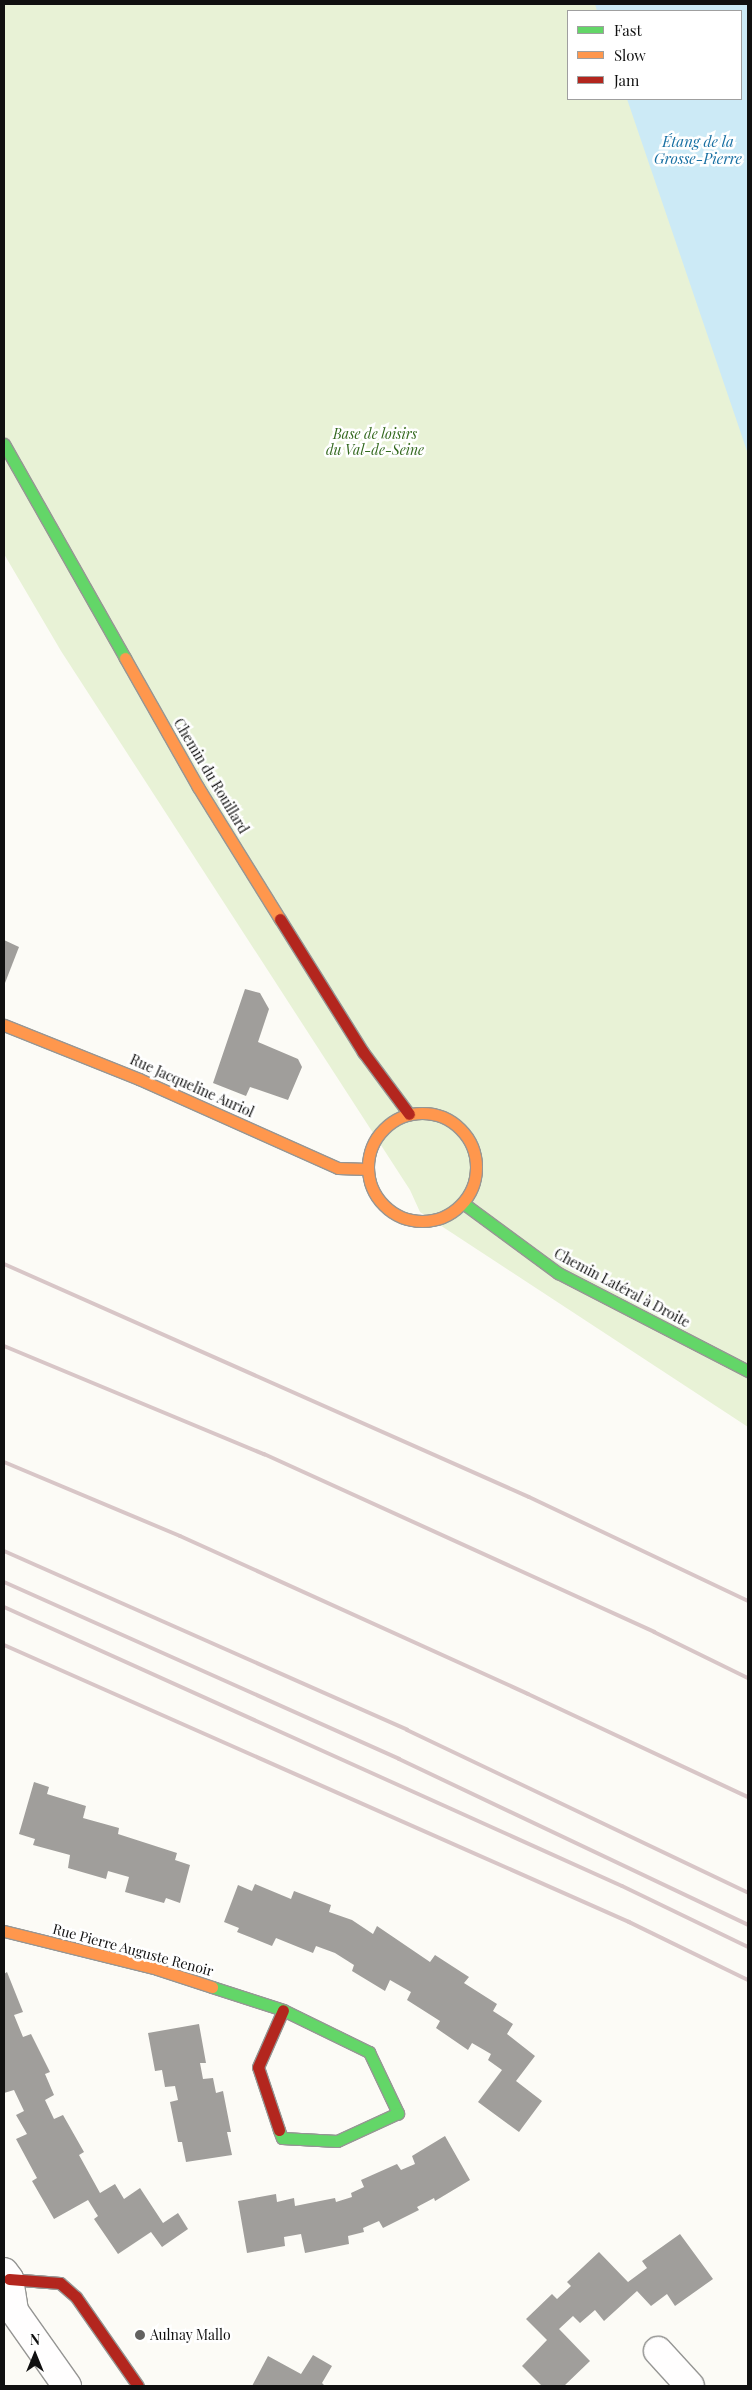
<!DOCTYPE html>
<meta charset="utf-8">
<style>
body{margin:0}
#map{position:relative;width:752px;height:2390px;overflow:hidden;background:#fcfbf6;font-family:"Playfair Display",serif}
div>[style]{position:absolute}
.green>*{inset:0;background:#e8f2d6}
.water>*{inset:0;background:#cceaf6}
.building>*{inset:0;background:#a09e9b}
.roads{filter:drop-shadow(1px 0 #969694) drop-shadow(-1px 0 #969694) drop-shadow(0 1px #969694) drop-shadow(0 -1px #969694)}
.street>*{height:28px;margin:-14px;padding:0 14px;transform-origin:14px;border-radius:14px;background:#fffefe}
.fast>*{height:11px;margin:-5.5px;padding:0 5.5px;transform-origin:5.5px;border-radius:5.5px;background:#63d668}
.slow>*{height:11px;margin:-5.5px;padding:0 5.5px;transform-origin:5.5px;border-radius:5.5px;background:#ff974d}
.slow>.ring{margin:-5.5px;padding:0;box-sizing:content-box;background:none;border:11px solid #ff974d;border-radius:50%}
.jam>*{height:11px;margin:-5.5px;padding:0 5.5px;transform-origin:5.5px;border-radius:5.5px;background:#b3261e}
.rail>*{height:4px;margin:-2px;padding:0 2px;transform-origin:2px;border-radius:2px;background:#d8c6c7}
.dots>*{width:14px;height:14px;translate:-50% -50%;box-sizing:border-box;border:2px solid #fff;border-radius:50%}
span{translate:-50% -50%;white-space:nowrap;text-align:center;line-height:1.15;-webkit-text-stroke:5px #fff;paint-order:stroke}
.park-label{font-size:14px;color:#34691f;font-style:italic}
.street-label{font-size:14px;color:#101010}
.poi-label{font-size:14px;color:#101010}
.left{translate:0 -50%;text-align:left}
.water-label{font-size:15px;color:#1870a3;font-style:italic}
.frame{position:absolute;inset:0;border:5px solid #101010;pointer-events:none}
.legend{position:absolute;left:567px;top:10px;width:175px;height:90px;box-sizing:border-box;background:#fff;border:1px solid #9f9f9f;margin:0;padding:6px 9px;list-style:none;font-size:15px;color:#101010}
.legend li{display:flex;align-items:center;gap:10px;height:25px}
.legend b{width:25px;border:1px solid #9f9f9f}
.north{position:absolute;left:10px;top:2330px;width:50px;height:50px;-webkit-text-stroke:4px #fff;paint-order:stroke;rotate:0deg;font-size:14px;font-weight:700;line-height:20px;text-align:center;color:#101010}
.north::after{content:'';display:block;margin:auto;width:18px;height:22px;background:#101010;clip-path:polygon(50% 0,100% 100%,50% 72%,0 100%)}
</style>
<div id="map">
<div class="green">
<div style="clip-path:polygon(evenodd,4px 4px,748px 4px,748px 1427px,420px 1212px,410px 1190px,61px 651px,4px 554px,4px 4px,568px 11px,741px 11px,741px 99px,568px 99px,568px 11px)"></div>
</div>
<div class="water">
<div style="clip-path:polygon(595px 4px,748px 4px,748px 454px,627px 99px,741px 99px,741px 11px,597px 11px)"></div>
</div>
<div class="building">
<div style="clip-path:polygon(4px 940px,19px 947px,5px 983px,4px 982px)"></div>
<div style="clip-path:polygon(245px 989px,260px 993px,269px 1009px,258px 1042px,298px 1059px,302px 1067px,288px 1100px,250px 1087px,246px 1096px,213px 1083px)"></div>
<div style="clip-path:polygon(34px 1782px,49px 1787px,47px 1794px,86px 1806px,83px 1818px,119px 1828px,118px 1834px,177px 1853px,175px 1860px,190px 1865px,180px 1903px,166px 1898px,164px 1903px,125px 1892px,129px 1877px,108px 1871px,106px 1879px,68px 1868px,70px 1855px,33px 1845px,35px 1839px,19px 1834px)"></div>
<div style="clip-path:polygon(255px 1884px,291px 1899px,294px 1891px,331px 1905px,329px 1912px,352px 1920px,373px 1934px,377px 1926px,430px 1962px,435px 1955px,469px 1977px,464px 1983px,497px 2004px,493px 2011px,513px 2024px,507px 2034px,535px 2056px,516px 2081px,542px 2101px,519px 2132px,478px 2102px,502px 2070px,488px 2060px,491px 2054px,472px 2043px,468px 2050px,436px 2028px,440px 2021px,407px 2000px,411px 1992px,390px 1980px,385px 1991px,352px 1971px,354px 1965px,335px 1953px,316px 1946px,313px 1953px,276px 1938px,272px 1946px,237px 1932px,239px 1928px,224px 1922px,238px 1885px,252px 1891px)"></div>
<div style="clip-path:polygon(7px 1972px,23px 2012px,14px 2015px,23px 2037px,31px 2034px,50px 2072px,45px 2074px,54px 2095px,45px 2100px,54px 2119px,63px 2115px,84px 2152px,79px 2155px,100px 2193px,115px 2184px,124px 2199px,140px 2188px,163px 2223px,178px 2213px,188px 2229px,162px 2247px,151px 2232px,118px 2254px,94px 2219px,98px 2216px,88px 2200px,54px 2219px,32px 2181px,37px 2178px,16px 2139px,27px 2134px,16px 2115px,24px 2111px,14px 2090px,4px 2093px,4px 1974px)"></div>
<div style="clip-path:polygon(199px 2024px,206px 2063px,200px 2063px,203px 2079px,213px 2078px,216px 2093px,223px 2091px,231px 2132px,227px 2132px,232px 2155px,186px 2162px,182px 2142px,178px 2142px,170px 2102px,178px 2100px,175px 2086px,165px 2087px,162px 2070px,155px 2071px,148px 2033px)"></div>
<div style="clip-path:polygon(445px 2136px,470px 2180px,435px 2201px,434px 2198px,417px 2207px,419px 2210px,383px 2228px,379px 2221px,363px 2228px,364px 2232px,348px 2236px,349px 2244px,305px 2253px,301px 2234px,284px 2237px,285px 2246px,247px 2253px,238px 2201px,276px 2194px,277px 2202px,294px 2198px,295px 2206px,335px 2198px,336px 2202px,352px 2197px,351px 2193px,364px 2187px,361px 2180px,397px 2164px,401px 2170px,415px 2164px,412px 2156px)"></div>
<div style="clip-path:polygon(680px 2234px,713px 2279px,675px 2306px,667px 2294px,651px 2306px,637px 2291px,604px 2321px,595px 2310px,580px 2323px,573px 2316px,559px 2329px,590px 2361px,564px 2386px,542px 2386px,522px 2366px,547px 2340px,526px 2319px,552px 2294px,557px 2299px,571px 2286px,567px 2282px,599px 2252px,628px 2282px,647px 2268px,642px 2261px)"></div>
<div style="clip-path:polygon(313px 2355px,332px 2366px,322px 2383px,325px 2386px,252px 2386px,268px 2356px,301px 2374px)"></div>
</div>
<div class="roads">
<div class="street">
<div style="left:4px;top:2272px;width:9px;rotate:54deg"></div>
<div style="left:9px;top:2279px;width:32px;rotate:81deg"></div>
<div style="left:14px;top:2311px;width:92px;rotate:54.8deg"></div>
<div style="left:658px;top:2351px;width:47px;rotate:47.6deg"></div>
</div>
<div class="fast">
<div style="left:4px;top:444px;width:246px;rotate:60.5deg"></div>
<div style="left:463px;top:1203px;width:118px;rotate:36.4deg"></div>
<div style="left:558px;top:1273px;width:214px;rotate:27.3deg"></div>
<div style="left:212px;top:1987px;width:75px;rotate:17.9deg"></div>
<div style="left:283px;top:2010px;width:96px;rotate:26deg"></div>
<div style="left:369px;top:2052px;width:68px;rotate:64.6deg"></div>
<div style="left:398px;top:2113px;width:67px;rotate:155.3deg"></div>
<div style="left:337px;top:2141px;width:55px;rotate:-176.9deg"></div>
<div style="left:282px;top:2138px;width:9px;rotate:-111deg"></div>
</div>
<div class="slow">
<div style="left:125px;top:658px;width:148px;rotate:60.5deg"></div>
<div style="left:198px;top:787px;width:155px;rotate:58.2deg"></div>
<div style="left:4px;top:1025px;width:145px;rotate:21.8deg"></div>
<div style="left:139px;top:1079px;width:218px;rotate:24.1deg"></div>
<div style="left:338px;top:1168px;width:30px;rotate:2deg"></div>
<div class="ring" style="left:368px;top:1113px;width:97px;height:97px"></div>
<div style="left:4px;top:1931px;width:158px;rotate:13.9deg"></div>
<div style="left:157px;top:1969px;width:58px;rotate:18.1deg"></div>
</div>
<div class="jam">
<div style="left:280px;top:919px;width:157px;rotate:58deg"></div>
<div style="left:363px;top:1052px;width:77px;rotate:53.4deg"></div>
<div style="left:279px;top:2130px;width:66px;rotate:-108.4deg"></div>
<div style="left:258px;top:2067px;width:62px;rotate:-66.3deg"></div>
<div style="left:9px;top:2279px;width:51px;rotate:4.5deg"></div>
<div style="left:60px;top:2283px;width:21px;rotate:41deg"></div>
<div style="left:76px;top:2297px;width:108px;rotate:55.1deg"></div>
</div>
</div>
<div class="rail">
<div style="left:4px;top:1264px;width:574px;rotate:23.93deg"></div>
<div style="left:529px;top:1497px;width:242px;rotate:25.4deg"></div>
<div style="left:4px;top:1346px;width:282px;rotate:22.6deg"></div>
<div style="left:264px;top:1454px;width:429px;rotate:24.5deg"></div>
<div style="left:654px;top:1632px;width:105px;rotate:26.1deg"></div>
<div style="left:4px;top:1462px;width:191px;rotate:22.8deg"></div>
<div style="left:180px;top:1536px;width:382px;rotate:24.4deg"></div>
<div style="left:528px;top:1694px;width:243px;rotate:25.1deg"></div>
<div style="left:4px;top:1551px;width:441px;rotate:23.9deg"></div>
<div style="left:407px;top:1730px;width:378px;rotate:25.5deg"></div>
<div style="left:4px;top:1582px;width:433px;rotate:24.1deg"></div>
<div style="left:399px;top:1759px;width:386px;rotate:25.4deg"></div>
<div style="left:4px;top:1607px;width:678px;rotate:24.3deg"></div>
<div style="left:622px;top:1886px;width:140px;rotate:25.8deg"></div>
<div style="left:4px;top:1645px;width:684px;rotate:23.9deg"></div>
<div style="left:629px;top:1922px;width:132px;rotate:26deg"></div>
</div>
<div class="dots">
<div style="left:140px;top:2335px;background:#636260"></div>
</div>
<div class="park-label">
<span style="left:375px;top:442px">Base de loisirs<br>du Val-de-Seine</span>
</div>
<div class="street-label">
<span style="left:211px;top:776px;rotate:59deg">Chemin du Rouillard</span>
<span style="left:192px;top:1086px;rotate:24deg">Rue Jacqueline Auriol</span>
<span style="left:622px;top:1288px;rotate:28deg">Chemin Latéral à Droite</span>
<span style="left:133px;top:1950px;rotate:15deg">Rue Pierre Auguste Renoir</span>
</div>
<div class="poi-label">
<span class="left" style="left:150px;top:2335px">Aulnay Mallo</span>
</div>
<div class="water-label">
<span style="left:698px;top:150px">Étang de la<br>Grosse-Pierre</span>
</div>
<div class="frame"></div>
<ul class="legend">
<li><b style="height:6px;background:#63d668"></b>Fast</li>
<li><b style="height:6px;background:#ff974d"></b>Slow</li>
<li><b style="height:6px;background:#b3261e"></b>Jam</li>
</ul>
<div class="north">N</div>
</div>
